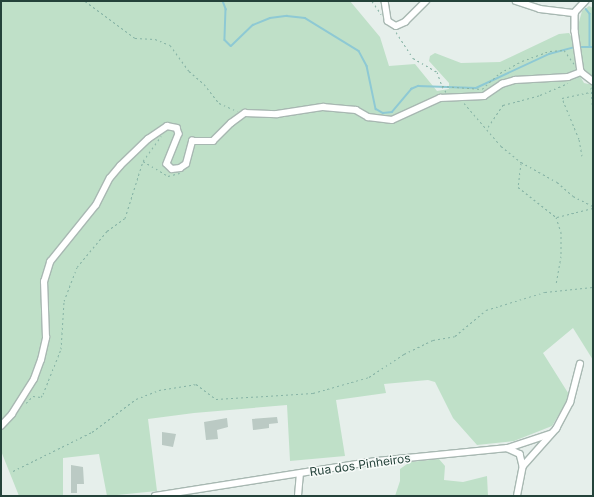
<!DOCTYPE html>
<style>
body{margin:0}
#map{position:relative;width:594px;height:497px;overflow:hidden;background:#e6efeb;font-family:Inter,sans-serif}
div>[style]{position:absolute}
.green>*{inset:0;background:#bfe0c8}
.stream>*{height:1.5px;margin:-0.75px;padding:0 0.75px;transform-origin:0.75px;border-radius:0.75px;background:#8ec9d4}
.building>*{inset:0;background:#bbcac4}
.path>*{height:1px;margin-top:-0.5px;transform-origin:0;background:repeating-linear-gradient(90deg,#86b3a5 0 2px,transparent 0 5px)}
.roads{filter:drop-shadow(1px 0 #a8b8b2) drop-shadow(-1px 0 #a8b8b2) drop-shadow(0 1px #a8b8b2) drop-shadow(0 -1px #a8b8b2)}
.minor>*{height:5.5px;margin:-2.75px;padding:0 2.75px;transform-origin:2.75px;border-radius:2.75px;background:#fff}
span{translate:-50% -50%;white-space:nowrap;text-align:center;line-height:1.15;-webkit-text-stroke:3px #f7fbf9;paint-order:stroke}
.street-label{font-size:12px;color:#24423a}
.frame{position:absolute;inset:0;border:2px solid #24423a;pointer-events:none}
</style>
<div id="map">
<div class="green">
<div style="clip-path:polygon(1px 1px,350px 1px,380px 37px,389px 66px,415px 64px,437px 91px,449px 89px,449px 83px,429px 61px,430px 56px,435px 53px,461px 63px,500px 62px,559px 34px,569px 33px,575px 42px,577px 71px,584px 83px,593px 85px,593px 360px,573px 328px,543px 353px,570px 396px,552px 426px,514px 441px,477px 445px,453px 418px,435px 382px,428px 380px,384px 384px,386px 393px,336px 400px,345px 456px,290px 461px,287px 405px,194px 413px,148px 419px,157px 491px,107px 496px,99px 454px,63px 458px,63px 496px,19px 496px,1px 451px)"></div>
<div style="clip-path:polygon(589px 6px,593px 8px,593px 78px,584px 70px,577px 29px,582px 11px)"></div>
<div style="clip-path:polygon(439px 459px,445px 466px,444px 480px,463px 482px,487px 476px,488px 496px,395px 496px,400px 481px,400px 469px,410px 462px)"></div>
</div>
<div class="stream">
<div style="left:223px;top:1px;width:9px;rotate:69deg"></div>
<div style="left:226px;top:9px;width:31px;rotate:92deg"></div>
<div style="left:225px;top:40px;width:8px;rotate:45deg"></div>
<div style="left:231px;top:46px;width:30px;rotate:-44deg"></div>
<div style="left:253px;top:25px;width:18px;rotate:-22deg"></div>
<div style="left:270px;top:18px;width:17px;rotate:-7deg"></div>
<div style="left:287px;top:16px;width:18px;rotate:6deg"></div>
<div style="left:305px;top:18px;width:63px;rotate:31.4deg"></div>
<div style="left:359px;top:51px;width:17px;rotate:62deg"></div>
<div style="left:367px;top:66px;width:44px;rotate:78.2deg"></div>
<div style="left:376px;top:109px;width:8px;rotate:30deg"></div>
<div style="left:383px;top:113px;width:9px;rotate:-6deg"></div>
<div style="left:392px;top:112px;width:30px;rotate:-50deg"></div>
<div style="left:411px;top:89px;width:8px;rotate:-23deg"></div>
<div style="left:418px;top:86px;width:58px;rotate:2deg"></div>
<div style="left:476px;top:88px;width:81px;rotate:-25deg"></div>
<div style="left:549px;top:54px;width:27px;rotate:-15deg"></div>
<div style="left:586px;top:9px;width:6px;rotate:51deg"></div>
<div style="left:590px;top:14px;width:33px;rotate:90deg"></div>
<div style="left:580px;top:47px;width:13px"></div>
</div>
<div class="building">
<div style="clip-path:polygon(277px 417px,278px 423px,269px 424px,269px 428px,253px 430px,252px 419px)"></div>
<div style="clip-path:polygon(227px 418px,228px 427px,217px 430px,218px 439px,206px 440px,204px 422px)"></div>
<div style="clip-path:polygon(162px 432px,176px 434px,173px 447px,162px 445px)"></div>
<div style="clip-path:polygon(71px 465px,83px 467px,84px 484px,77px 484px,77px 493px,71px 493px)"></div>
</div>
<div class="path">
<div style="left:85px;top:1px;width:62px;rotate:36.5deg"></div>
<div style="left:135px;top:38px;width:20px;rotate:3deg"></div>
<div style="left:155px;top:39px;width:16px;rotate:22deg"></div>
<div style="left:170px;top:45px;width:32px;rotate:54deg"></div>
<div style="left:189px;top:71px;width:20px;rotate:41deg"></div>
<div style="left:204px;top:84px;width:24px;rotate:52deg"></div>
<div style="left:219px;top:103px;width:20px;rotate:24deg"></div>
<div style="left:372px;top:1px;width:16px;rotate:55deg"></div>
<div style="left:396px;top:32px;width:31px;rotate:57deg"></div>
<div style="left:413px;top:58px;width:28px;rotate:30deg"></div>
<div style="left:437px;top:72px;width:15px;rotate:70deg"></div>
<div style="left:591px;top:87px;width:27px;rotate:86deg"></div>
<div style="left:446px;top:92px;width:7px;rotate:-124deg"></div>
<div style="left:442px;top:86px;width:40px;rotate:4.3deg"></div>
<div style="left:482px;top:89px;width:24px;rotate:-42deg"></div>
<div style="left:500px;top:73px;width:25px;rotate:-29deg"></div>
<div style="left:522px;top:61px;width:30px;rotate:-20deg"></div>
<div style="left:550px;top:51px;width:14px;rotate:-4deg"></div>
<div style="left:564px;top:50px;width:17px;rotate:54deg"></div>
<div style="left:464px;top:103px;width:57px;rotate:49.3deg"></div>
<div style="left:501px;top:146px;width:26px;rotate:39deg"></div>
<div style="left:521px;top:162px;width:41px;rotate:29.1deg"></div>
<div style="left:557px;top:182px;width:21px;rotate:41deg"></div>
<div style="left:573px;top:196px;width:22px;rotate:27deg"></div>
<div style="left:488px;top:127px;width:27px;rotate:-56deg"></div>
<div style="left:503px;top:105px;width:38px;rotate:-15deg"></div>
<div style="left:540px;top:95px;width:30px;rotate:-23deg"></div>
<div style="left:582px;top:156px;width:17px;rotate:-100deg"></div>
<div style="left:579px;top:139px;width:44px;rotate:-112.5deg"></div>
<div style="left:562px;top:98px;width:30px;rotate:-12deg"></div>
<div style="left:143px;top:161px;width:29px;rotate:31deg"></div>
<div style="left:168px;top:176px;width:12px;rotate:-14deg"></div>
<div style="left:521px;top:163px;width:24px;rotate:97deg"></div>
<div style="left:518px;top:187px;width:48px;rotate:38.3deg"></div>
<div style="left:556px;top:217px;width:16px;rotate:72deg"></div>
<div style="left:561px;top:232px;width:24px;rotate:90deg"></div>
<div style="left:561px;top:256px;width:28px;rotate:100deg"></div>
<div style="left:557px;top:217px;width:37px;rotate:-14deg"></div>
<div style="left:26px;top:403px;width:10px;rotate:-45deg"></div>
<div style="left:33px;top:396px;width:8px;rotate:7deg"></div>
<div style="left:41px;top:397px;width:4px;rotate:-56deg"></div>
<div style="left:43px;top:394px;width:48px;rotate:-68.2deg"></div>
<div style="left:61px;top:349px;width:48px;rotate:-86.4deg"></div>
<div style="left:64px;top:301px;width:36px;rotate:-69deg"></div>
<div style="left:77px;top:267px;width:47px;rotate:-50.2deg"></div>
<div style="left:107px;top:231px;width:22px;rotate:-36deg"></div>
<div style="left:125px;top:218px;width:60px;rotate:-72.5deg"></div>
<div style="left:143px;top:161px;width:31px;rotate:-54deg"></div>
<div style="left:13px;top:471px;width:88px;rotate:-26.3deg"></div>
<div style="left:92px;top:432px;width:55px;rotate:-36.9deg"></div>
<div style="left:136px;top:399px;width:25px;rotate:-21deg"></div>
<div style="left:159px;top:390px;width:37px;rotate:-9deg"></div>
<div style="left:196px;top:384px;width:25px;rotate:37deg"></div>
<div style="left:216px;top:399px;width:97px;rotate:-3.5deg"></div>
<div style="left:313px;top:393px;width:58px;rotate:-15.9deg"></div>
<div style="left:369px;top:377px;width:42px;rotate:-33.3deg"></div>
<div style="left:404px;top:354px;width:32px;rotate:-26deg"></div>
<div style="left:433px;top:340px;width:22px;rotate:-10deg"></div>
<div style="left:455px;top:336px;width:40px;rotate:-40deg"></div>
<div style="left:486px;top:310px;width:62px;rotate:-17deg"></div>
<div style="left:545px;top:292px;width:48px;rotate:-5.9deg"></div>
</div>
<div class="roads">
<div class="minor">
<div style="left:385px;top:1px;width:20px;rotate:81deg"></div>
<div style="left:388px;top:21px;width:9px;rotate:32deg"></div>
<div style="left:396px;top:26px;width:10px;rotate:-24deg"></div>
<div style="left:405px;top:22px;width:30px;rotate:-45deg"></div>
<div style="left:516px;top:1px;width:25px;rotate:18deg"></div>
<div style="left:540px;top:9px;width:35px;rotate:7deg"></div>
<div style="left:586px;top:1px;width:16px;rotate:133deg"></div>
<div style="left:575px;top:13px;width:18px;rotate:90deg"></div>
<div style="left:575px;top:31px;width:41px;rotate:81.7deg"></div>
<div style="left:581px;top:72px;width:15px;rotate:37deg"></div>
<div style="left:1px;top:426px;width:16px;rotate:-47deg"></div>
<div style="left:12px;top:414px;width:41px;rotate:-57.8deg"></div>
<div style="left:34px;top:379px;width:20px;rotate:-70deg"></div>
<div style="left:41px;top:360px;width:23px;rotate:-77deg"></div>
<div style="left:46px;top:338px;width:56px;rotate:-92deg"></div>
<div style="left:44px;top:282px;width:21px;rotate:-73deg"></div>
<div style="left:50px;top:262px;width:73px;rotate:-51.1deg"></div>
<div style="left:96px;top:205px;width:30px;rotate:-63deg"></div>
<div style="left:110px;top:178px;width:16px;rotate:-50deg"></div>
<div style="left:120px;top:166px;width:39px;rotate:-44deg"></div>
<div style="left:148px;top:139px;width:23px;rotate:-34deg"></div>
<div style="left:167px;top:126px;width:10px;rotate:11deg"></div>
<div style="left:177px;top:128px;width:6px;rotate:72deg"></div>
<div style="left:179px;top:134px;width:32px;rotate:112deg"></div>
<div style="left:167px;top:164px;width:7px;rotate:45deg"></div>
<div style="left:172px;top:169px;width:8px;rotate:-7deg"></div>
<div style="left:180px;top:168px;width:7px;rotate:-34deg"></div>
<div style="left:186px;top:164px;width:24px;rotate:-75deg"></div>
<div style="left:192px;top:141px;width:21px"></div>
<div style="left:213px;top:141px;width:25px;rotate:-45deg"></div>
<div style="left:231px;top:123px;width:17px;rotate:-36deg"></div>
<div style="left:245px;top:113px;width:32px;rotate:2deg"></div>
<div style="left:277px;top:114px;width:47px;rotate:-8.7deg"></div>
<div style="left:323px;top:107px;width:33px;rotate:5deg"></div>
<div style="left:356px;top:110px;width:14px;rotate:30deg"></div>
<div style="left:368px;top:117px;width:24px;rotate:7deg"></div>
<div style="left:392px;top:120px;width:53px;rotate:-24.6deg"></div>
<div style="left:440px;top:98px;width:44px;rotate:-2.6deg"></div>
<div style="left:484px;top:96px;width:22px;rotate:-34deg"></div>
<div style="left:502px;top:84px;width:14px;rotate:-17deg"></div>
<div style="left:515px;top:80px;width:53px;rotate:-3.2deg"></div>
<div style="left:568px;top:77px;width:14px;rotate:-21deg"></div>
<div style="left:508px;top:448px;width:44px;rotate:-18.4deg"></div>
<div style="left:155px;top:496px;width:225px;rotate:-9deg"></div>
<div style="left:377px;top:461px;width:131px;rotate:-5.7deg"></div>
<div style="left:507px;top:448px;width:14px;rotate:25deg"></div>
<div style="left:520px;top:454px;width:12px;rotate:76deg"></div>
<div style="left:298px;top:496px;width:22px;rotate:-85deg"></div>
<div style="left:517px;top:496px;width:31px;rotate:-79deg"></div>
<div style="left:523px;top:466px;width:50px;rotate:-48.3deg"></div>
<div style="left:556px;top:429px;width:30px;rotate:-62deg"></div>
<div style="left:570px;top:403px;width:40px;rotate:-75.6deg"></div>
</div>
</div>
<div class="street-label">
<span style="left:360px;top:465px;rotate:-8deg">Rua dos Pinheiros</span>
</div>
<div class="frame"></div>
</div>
